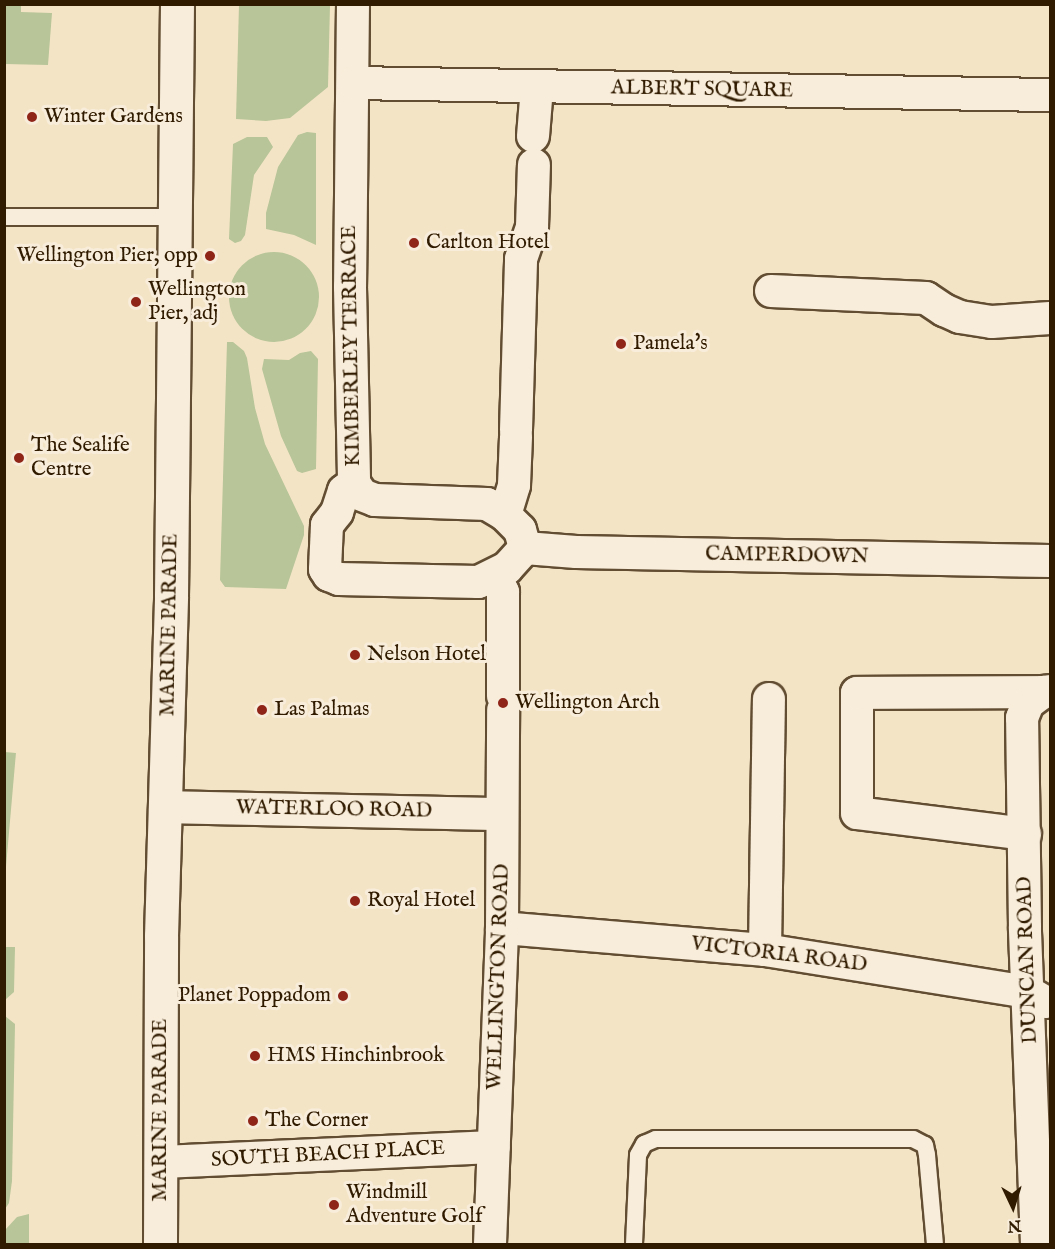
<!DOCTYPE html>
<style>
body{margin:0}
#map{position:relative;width:1055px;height:1249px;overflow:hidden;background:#f4e4c6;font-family:"IM FELL English",serif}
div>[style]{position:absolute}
.green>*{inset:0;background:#b7c598;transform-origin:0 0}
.round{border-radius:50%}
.roads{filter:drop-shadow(2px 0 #624d32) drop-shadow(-2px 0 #624d32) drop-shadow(0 2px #624d32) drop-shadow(0 -2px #624d32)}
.service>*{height:16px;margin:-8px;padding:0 8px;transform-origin:8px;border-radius:8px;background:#f8edda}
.minor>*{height:32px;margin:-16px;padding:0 16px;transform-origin:16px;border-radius:16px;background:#f8edda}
.tertiary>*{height:33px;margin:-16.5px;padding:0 16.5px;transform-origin:16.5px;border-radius:16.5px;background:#f8edda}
.dots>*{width:16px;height:16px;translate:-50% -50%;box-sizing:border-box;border:3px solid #f8edda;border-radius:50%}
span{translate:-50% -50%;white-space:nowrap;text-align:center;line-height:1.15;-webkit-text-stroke:6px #f8edda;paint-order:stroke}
.street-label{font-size:21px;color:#311b00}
.poi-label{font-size:21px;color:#311b00}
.left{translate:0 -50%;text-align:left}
.right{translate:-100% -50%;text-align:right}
.frame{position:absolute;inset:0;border:6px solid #311b00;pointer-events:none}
.north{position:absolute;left:983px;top:1177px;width:60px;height:60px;-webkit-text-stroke:4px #f8edda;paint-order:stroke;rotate:176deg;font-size:16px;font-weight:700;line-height:24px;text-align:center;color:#311b00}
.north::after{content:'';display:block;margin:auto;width:21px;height:27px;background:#311b00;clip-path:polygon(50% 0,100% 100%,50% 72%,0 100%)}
</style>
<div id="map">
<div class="green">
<div style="clip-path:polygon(5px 4px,21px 5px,21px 12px,52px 13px,48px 65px,5px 64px)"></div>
<div style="clip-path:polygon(239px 4px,330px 5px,328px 87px,290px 118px,266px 121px,236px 119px)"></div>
<div style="clip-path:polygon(307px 132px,316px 133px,316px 245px,294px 235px,266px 229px,266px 213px,278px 167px,298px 135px)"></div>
<div style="clip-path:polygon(247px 137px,267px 137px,273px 147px,254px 175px,245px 235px,241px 241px,235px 243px,229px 239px,233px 144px)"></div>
<div class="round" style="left:229px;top:252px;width:90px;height:90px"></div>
<div style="clip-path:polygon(227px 342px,233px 342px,244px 351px,247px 358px,255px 408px,265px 444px,304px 526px,304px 535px,286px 589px,225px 587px,220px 580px)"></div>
<div style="clip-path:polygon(311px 351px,318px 359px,316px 469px,302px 473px,297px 471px,281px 436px,262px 369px,264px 359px,289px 360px,300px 353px)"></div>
<div style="left:5px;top:752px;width:11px;height:167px;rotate:5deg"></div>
<div style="clip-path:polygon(5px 947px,15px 947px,14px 992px,5px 1000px)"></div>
<div style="clip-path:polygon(5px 1016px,15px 1024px,12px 1181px,9px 1203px,5px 1209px)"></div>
<div style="clip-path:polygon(29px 1214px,29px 1244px,5px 1244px,5px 1230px,17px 1217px)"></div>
</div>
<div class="roads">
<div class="service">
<div style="left:4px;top:217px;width:169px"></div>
<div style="left:634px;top:1244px;width:89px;rotate:-87.4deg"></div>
<div style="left:638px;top:1155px;width:13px;rotate:-61deg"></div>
<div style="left:644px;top:1144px;width:13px;rotate:-23deg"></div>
<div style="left:656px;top:1139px;width:257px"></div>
<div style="left:913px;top:1139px;width:13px;rotate:27deg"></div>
<div style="left:925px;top:1145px;width:10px;rotate:79deg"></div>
<div style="left:927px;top:1155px;width:89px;rotate:84.9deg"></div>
</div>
<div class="minor">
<div style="left:353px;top:4px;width:283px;rotate:90.6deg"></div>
<div style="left:350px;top:287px;width:196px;rotate:88.8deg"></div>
<div style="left:354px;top:483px;width:14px;rotate:56deg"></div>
<div style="left:362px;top:495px;width:14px;rotate:21deg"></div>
<div style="left:375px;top:500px;width:112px;rotate:2deg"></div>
<div style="left:487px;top:504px;width:21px;rotate:31deg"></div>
<div style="left:505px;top:515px;width:21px;rotate:45deg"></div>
<div style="left:520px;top:530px;width:19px;rotate:74deg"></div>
<div style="left:525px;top:548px;width:27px;rotate:132deg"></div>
<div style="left:507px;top:568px;width:32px;rotate:154deg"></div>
<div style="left:478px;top:582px;width:139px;rotate:-178.8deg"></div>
<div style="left:339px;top:579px;width:11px;rotate:-158deg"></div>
<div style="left:329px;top:575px;width:7px;rotate:-124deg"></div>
<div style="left:325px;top:569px;width:44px;rotate:-87.4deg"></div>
<div style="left:327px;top:525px;width:16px;rotate:-52deg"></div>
<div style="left:337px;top:512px;width:22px;rotate:-72deg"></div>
<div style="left:344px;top:491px;width:13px;rotate:-39deg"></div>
<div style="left:353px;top:83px;width:697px;rotate:0.99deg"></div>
<div style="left:533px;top:136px;width:49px;rotate:-85.3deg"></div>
<div style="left:771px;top:291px;width:155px;rotate:2.6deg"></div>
<div style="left:926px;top:298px;width:22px;rotate:34deg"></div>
<div style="left:944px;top:310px;width:17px;rotate:24deg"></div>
<div style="left:960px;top:317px;width:32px;rotate:9deg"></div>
<div style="left:992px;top:322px;width:58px;rotate:-3.9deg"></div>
<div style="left:516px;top:430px;width:171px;rotate:-88.3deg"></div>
<div style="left:521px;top:259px;width:34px;rotate:-71deg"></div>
<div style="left:532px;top:227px;width:62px;rotate:-88.2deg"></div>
<div style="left:505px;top:515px;width:31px;rotate:-73deg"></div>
<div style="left:514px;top:485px;width:48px;rotate:-87.6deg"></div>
<div style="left:525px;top:548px;width:51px;rotate:4.5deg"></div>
<div style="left:576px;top:552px;width:474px;rotate:1.1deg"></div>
<div style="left:495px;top:575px;width:19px;rotate:65deg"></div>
<div style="left:503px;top:592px;width:104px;rotate:90deg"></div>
<div style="left:165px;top:807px;width:337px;rotate:1.2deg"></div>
<div style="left:1025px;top:834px;width:169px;rotate:-172.9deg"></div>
<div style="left:857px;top:813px;width:120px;rotate:-90deg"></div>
<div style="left:857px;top:693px;width:186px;rotate:-0.3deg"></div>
<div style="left:502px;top:928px;width:264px;rotate:4.8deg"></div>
<div style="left:765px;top:950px;width:266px;rotate:9.1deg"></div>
<div style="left:1028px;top:992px;width:20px;rotate:30deg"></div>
<div style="left:765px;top:950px;width:251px;rotate:-89.1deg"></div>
<div style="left:162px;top:1162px;width:332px;rotate:-2.6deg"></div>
<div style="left:490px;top:1244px;width:316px;rotate:-87.8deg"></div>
<div style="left:502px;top:928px;width:218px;rotate:-89.7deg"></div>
<div style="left:1037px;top:1244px;width:317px;rotate:-92.2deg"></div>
<div style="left:1025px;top:927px;width:209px;rotate:-90.8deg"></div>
<div style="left:1022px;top:718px;width:16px;rotate:-68deg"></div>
<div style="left:1028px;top:703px;width:19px;rotate:-36deg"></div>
<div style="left:1043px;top:692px;width:7px;rotate:-8deg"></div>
</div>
<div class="tertiary">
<div style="left:160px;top:1244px;width:308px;rotate:-89.8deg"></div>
<div style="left:161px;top:936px;width:340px;rotate:-88.3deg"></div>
<div style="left:171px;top:596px;width:592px;rotate:-89.42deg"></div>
</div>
</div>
<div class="dots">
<div style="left:32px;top:117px;background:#8f2418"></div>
<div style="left:414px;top:243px;background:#8f2418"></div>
<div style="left:210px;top:256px;background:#8f2418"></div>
<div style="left:136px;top:302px;background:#8f2418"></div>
<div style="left:621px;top:344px;background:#8f2418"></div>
<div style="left:19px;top:458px;background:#8f2418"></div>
<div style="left:355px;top:655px;background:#8f2418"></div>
<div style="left:503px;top:703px;background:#8f2418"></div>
<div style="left:262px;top:710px;background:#8f2418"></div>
<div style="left:355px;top:901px;background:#8f2418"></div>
<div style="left:343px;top:996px;background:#8f2418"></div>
<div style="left:255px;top:1056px;background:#8f2418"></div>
<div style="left:253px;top:1121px;background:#8f2418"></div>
<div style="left:334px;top:1205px;background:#8f2418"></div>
</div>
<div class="street-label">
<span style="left:702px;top:90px;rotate:1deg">ALBERT SQUARE</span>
<span style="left:352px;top:346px;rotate:-91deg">KIMBERLEY TERRACE</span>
<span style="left:787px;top:556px;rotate:1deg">CAMPERDOWN</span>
<span style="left:170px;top:625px;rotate:-89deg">MARINE PARADE</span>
<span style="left:334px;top:810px;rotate:1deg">WATERLOO ROAD</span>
<span style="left:779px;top:955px;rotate:7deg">VICTORIA ROAD</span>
<span style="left:1028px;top:960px;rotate:-92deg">DUNCAN ROAD</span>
<span style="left:499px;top:977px;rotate:-88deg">WELLINGTON ROAD</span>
<span style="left:161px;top:1110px;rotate:-90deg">MARINE PARADE</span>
<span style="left:328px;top:1155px;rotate:-3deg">SOUTH BEACH PLACE</span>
</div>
<div class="poi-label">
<span class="left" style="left:44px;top:117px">Winter Gardens</span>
<span class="left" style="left:426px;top:243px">Carlton Hotel</span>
<span class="right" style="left:198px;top:256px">Wellington Pier, opp</span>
<span class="left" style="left:148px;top:302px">Wellington<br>Pier, adj</span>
<span class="left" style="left:633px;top:344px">Pamela's</span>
<span class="left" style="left:31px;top:458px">The Sealife<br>Centre</span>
<span class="left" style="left:367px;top:655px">Nelson Hotel</span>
<span class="left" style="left:515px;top:703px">Wellington Arch</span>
<span class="left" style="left:274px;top:710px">Las Palmas</span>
<span class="left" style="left:367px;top:901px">Royal Hotel</span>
<span class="right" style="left:331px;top:996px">Planet Poppadom</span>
<span class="left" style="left:267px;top:1056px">HMS Hinchinbrook</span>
<span class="left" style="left:265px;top:1121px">The Corner</span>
<span class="left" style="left:346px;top:1205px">Windmill<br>Adventure Golf</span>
</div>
<div class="frame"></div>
<div class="north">N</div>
</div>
